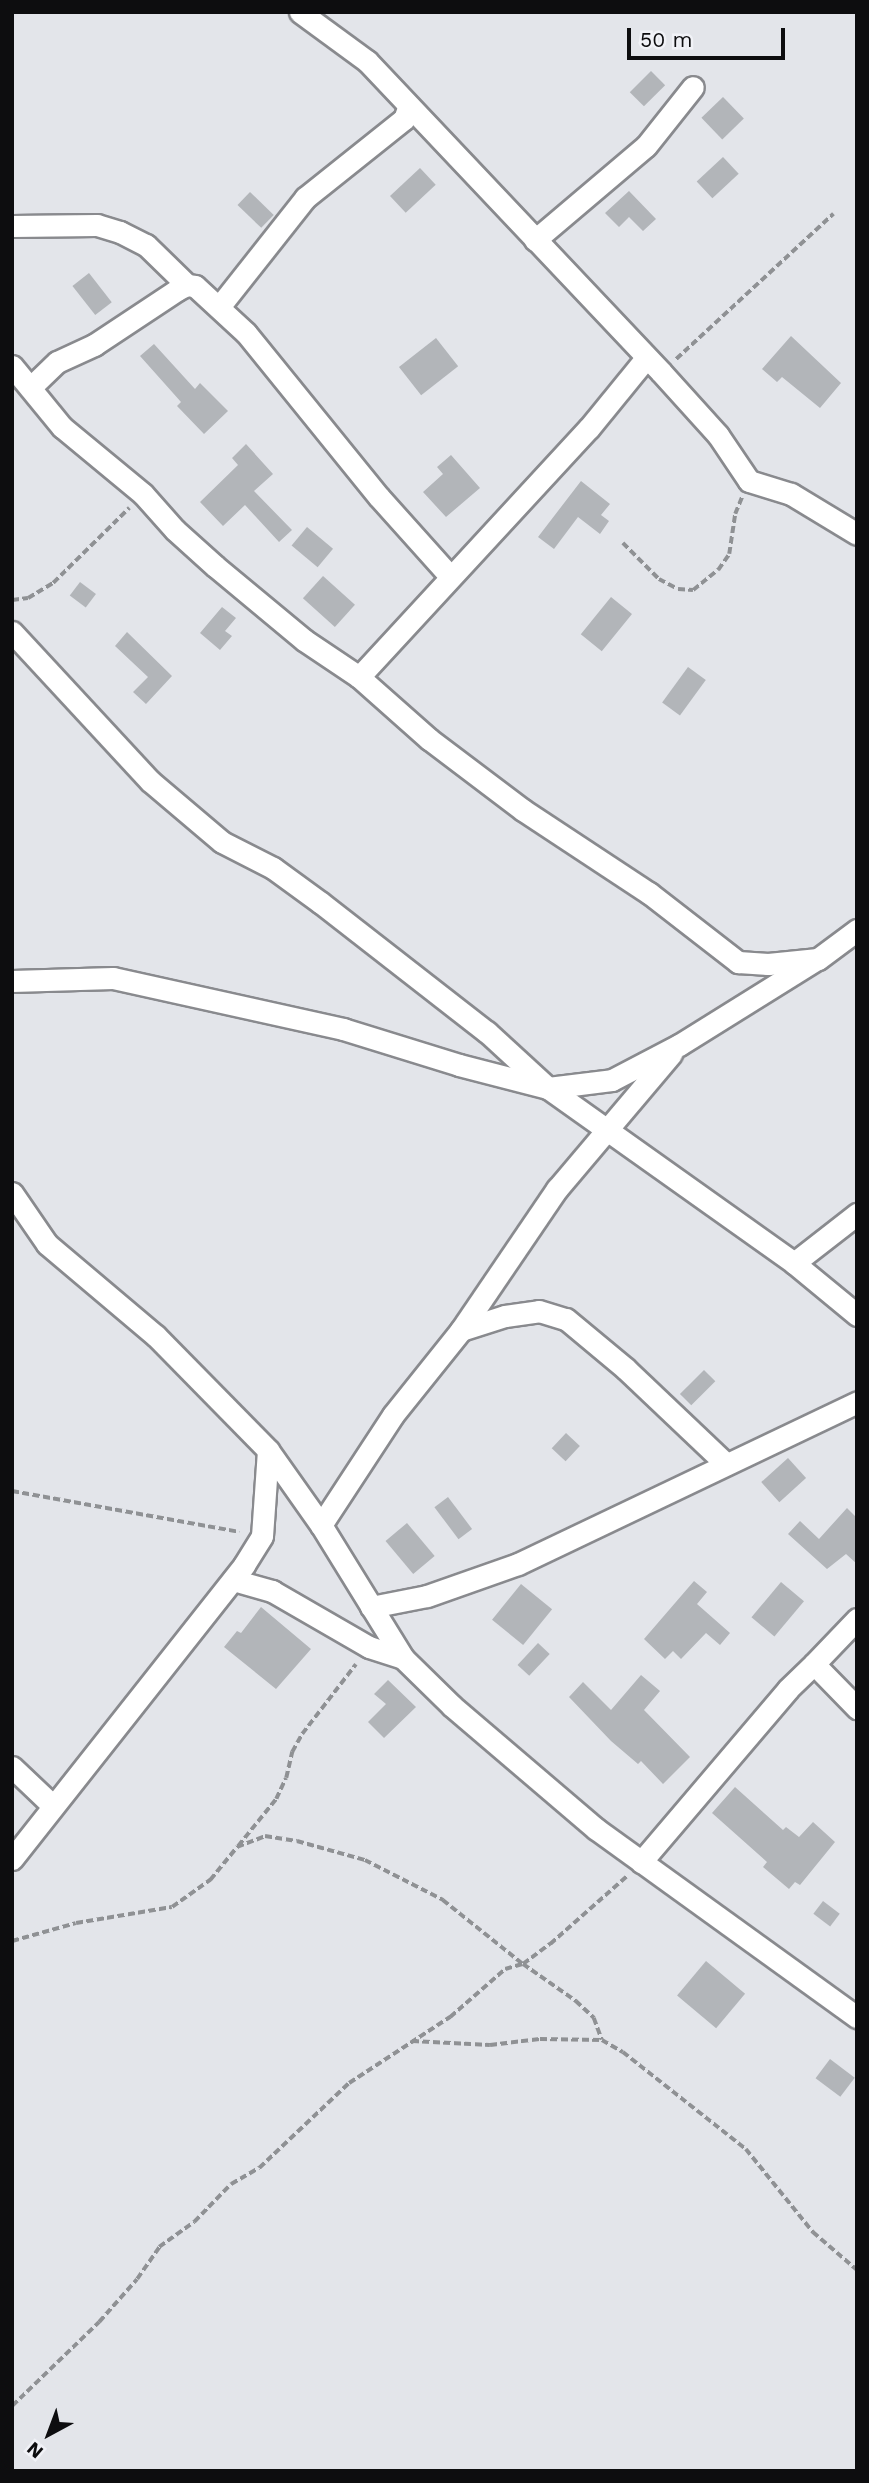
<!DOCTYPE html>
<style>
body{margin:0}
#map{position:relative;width:869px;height:2483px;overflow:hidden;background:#e3e5ea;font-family:"Work Sans",sans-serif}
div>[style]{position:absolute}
.building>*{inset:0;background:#b2b5b9;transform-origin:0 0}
.path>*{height:3.5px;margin-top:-1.75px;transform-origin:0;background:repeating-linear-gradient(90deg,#8f9194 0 7px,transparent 0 10.5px)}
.roads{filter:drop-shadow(2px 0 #898a8e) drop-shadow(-2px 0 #898a8e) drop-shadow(0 2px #898a8e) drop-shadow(0 -2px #898a8e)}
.minor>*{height:21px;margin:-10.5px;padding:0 10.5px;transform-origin:10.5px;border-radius:10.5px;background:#fff}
span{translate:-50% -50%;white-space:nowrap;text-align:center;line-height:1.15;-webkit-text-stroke:5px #f1f2f7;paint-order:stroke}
.frame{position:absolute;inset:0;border:14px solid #0d0d0f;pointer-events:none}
.north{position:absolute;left:14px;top:2399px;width:70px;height:70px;-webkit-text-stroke:5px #f1f2f7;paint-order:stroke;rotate:221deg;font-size:19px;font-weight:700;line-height:28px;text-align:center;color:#0d0d0f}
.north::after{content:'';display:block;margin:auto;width:24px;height:32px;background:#0d0d0f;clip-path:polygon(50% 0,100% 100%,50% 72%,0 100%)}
.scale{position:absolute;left:627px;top:28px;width:158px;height:32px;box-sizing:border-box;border:4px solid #0d0d0f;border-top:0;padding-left:9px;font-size:21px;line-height:24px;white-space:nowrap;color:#0d0d0f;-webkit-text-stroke:5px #f1f2f7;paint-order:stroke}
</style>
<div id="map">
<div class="building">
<div style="left:651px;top:71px;width:20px;height:30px;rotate:45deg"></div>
<div style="left:723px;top:97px;width:30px;height:30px;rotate:46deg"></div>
<div style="left:723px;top:157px;width:23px;height:36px;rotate:47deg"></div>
<div style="left:420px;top:168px;width:23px;height:41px;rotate:47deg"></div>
<div style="clip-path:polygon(629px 191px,656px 219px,643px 231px,629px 217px,619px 227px,605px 213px)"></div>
<div style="left:250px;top:192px;width:33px;height:18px;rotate:44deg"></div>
<div style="left:89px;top:273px;width:37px;height:21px;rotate:52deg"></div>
<div style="clip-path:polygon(791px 336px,841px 383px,820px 408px,782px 377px,777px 382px,762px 369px)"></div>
<div style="left:436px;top:338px;width:36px;height:47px;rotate:52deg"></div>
<div style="clip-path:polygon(154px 344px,195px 389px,200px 383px,228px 411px,204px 434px,177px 406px,181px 402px,140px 356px)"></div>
<div style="clip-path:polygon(246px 444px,273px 474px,254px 491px,292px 530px,279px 542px,245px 505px,223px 526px,200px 502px,238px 465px,232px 458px)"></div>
<div style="clip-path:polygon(451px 455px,480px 488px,446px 517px,423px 492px,443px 474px,437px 467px)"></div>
<div style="clip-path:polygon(581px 481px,610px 504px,601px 515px,609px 521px,600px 534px,578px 517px,554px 549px,538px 537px)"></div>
<div style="left:307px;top:527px;width:34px;height:24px;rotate:40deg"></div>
<div style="left:323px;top:576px;width:43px;height:30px;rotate:42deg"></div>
<div style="left:80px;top:582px;width:20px;height:17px;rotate:37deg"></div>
<div style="left:611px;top:597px;width:27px;height:48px;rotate:39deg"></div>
<div style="clip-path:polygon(222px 607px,236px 618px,225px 631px,232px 636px,220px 650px,200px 633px)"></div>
<div style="clip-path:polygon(127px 632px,172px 676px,146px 704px,133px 692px,148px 677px,115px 646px)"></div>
<div style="left:688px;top:667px;width:22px;height:44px;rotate:36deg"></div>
<div style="left:704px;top:1370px;width:16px;height:34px;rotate:45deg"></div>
<div style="left:566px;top:1433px;width:19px;height:21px;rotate:43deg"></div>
<div style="left:788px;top:1458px;width:27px;height:36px;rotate:48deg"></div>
<div style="left:448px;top:1497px;width:40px;height:17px;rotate:53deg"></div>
<div style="clip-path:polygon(847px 1508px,857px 1518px,857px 1564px,846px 1554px,827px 1569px,788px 1534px,800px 1521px,819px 1539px)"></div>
<div style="left:407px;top:1523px;width:43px;height:28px;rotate:50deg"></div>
<div style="clip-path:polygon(694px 1581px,707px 1592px,697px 1604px,730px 1633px,720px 1645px,706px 1633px,681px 1659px,673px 1651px,665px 1659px,644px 1639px)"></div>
<div style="left:781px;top:1582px;width:30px;height:46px;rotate:40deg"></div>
<div style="left:521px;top:1584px;width:40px;height:46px;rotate:39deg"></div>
<div style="clip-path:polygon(261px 1607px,311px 1649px,276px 1689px,224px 1647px,237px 1631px,241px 1633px)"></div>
<div style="left:538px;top:1643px;width:16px;height:30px;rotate:43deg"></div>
<div style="clip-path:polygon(641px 1675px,660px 1691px,644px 1710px,690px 1757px,663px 1784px,641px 1761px,638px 1764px,611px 1741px,569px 1697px,583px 1682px,611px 1710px)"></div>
<div style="clip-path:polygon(388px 1680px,416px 1707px,384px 1738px,368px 1722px,386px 1704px,374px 1694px)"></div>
<div style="clip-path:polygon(735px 1787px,783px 1830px,786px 1827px,799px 1837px,813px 1822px,835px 1842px,800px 1885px,795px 1882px,789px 1889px,763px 1867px,767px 1862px,712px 1813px)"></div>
<div style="left:823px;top:1901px;width:21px;height:16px;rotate:37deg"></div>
<div style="left:706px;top:1961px;width:51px;height:45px;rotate:40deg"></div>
<div style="left:830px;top:2059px;width:31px;height:24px;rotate:37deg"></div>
</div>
<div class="path">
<div style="left:676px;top:359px;width:214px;rotate:-42.7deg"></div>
<div style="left:623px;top:543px;width:51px;rotate:45deg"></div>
<div style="left:659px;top:579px;width:21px;rotate:28deg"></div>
<div style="left:678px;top:589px;width:15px;rotate:4deg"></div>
<div style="left:693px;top:590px;width:32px;rotate:-39deg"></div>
<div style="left:718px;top:570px;width:19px;rotate:-55deg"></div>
<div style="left:729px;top:554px;width:40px;rotate:-81.5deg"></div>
<div style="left:735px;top:514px;width:18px;rotate:-68deg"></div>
<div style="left:12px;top:600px;width:16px;rotate:-7deg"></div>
<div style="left:28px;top:598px;width:29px;rotate:-31deg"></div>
<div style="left:53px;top:583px;width:107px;rotate:-44.6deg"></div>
<div style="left:12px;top:1491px;width:231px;rotate:10.2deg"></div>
<div style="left:238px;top:1846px;width:60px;rotate:-51deg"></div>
<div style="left:276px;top:1799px;width:23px;rotate:-65deg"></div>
<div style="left:286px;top:1778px;width:27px;rotate:-77deg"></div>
<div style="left:292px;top:1752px;width:21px;rotate:-61deg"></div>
<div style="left:302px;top:1734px;width:88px;rotate:-52.4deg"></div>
<div style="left:12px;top:1941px;width:66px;rotate:-15.7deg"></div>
<div style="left:76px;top:1923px;width:97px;rotate:-9.5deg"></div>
<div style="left:172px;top:1907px;width:47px;rotate:-35.4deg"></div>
<div style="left:210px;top:1880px;width:43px;rotate:-50.7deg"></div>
<div style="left:237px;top:1847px;width:30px;rotate:-21deg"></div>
<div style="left:265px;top:1836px;width:32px;rotate:9deg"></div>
<div style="left:297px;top:1841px;width:71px;rotate:15.6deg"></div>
<div style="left:365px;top:1860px;width:88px;rotate:27.1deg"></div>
<div style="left:443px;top:1900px;width:102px;rotate:38.7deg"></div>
<div style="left:523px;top:1964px;width:65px;rotate:34.9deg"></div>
<div style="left:576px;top:2001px;width:25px;rotate:43deg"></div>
<div style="left:594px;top:2018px;width:23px;rotate:70deg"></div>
<div style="left:412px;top:2041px;width:78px;rotate:2.9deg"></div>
<div style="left:490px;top:2045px;width:50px;rotate:-6.8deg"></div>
<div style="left:540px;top:2039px;width:62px;rotate:0.9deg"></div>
<div style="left:602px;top:2040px;width:24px;rotate:30deg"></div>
<div style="left:623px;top:2052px;width:157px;rotate:38.3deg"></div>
<div style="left:746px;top:2149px;width:107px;rotate:51.1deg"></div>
<div style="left:813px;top:2232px;width:58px;rotate:40.8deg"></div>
<div style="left:12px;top:2406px;width:121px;rotate:-44deg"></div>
<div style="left:99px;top:2322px;width:57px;rotate:-48.5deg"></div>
<div style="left:137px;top:2279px;width:39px;rotate:-55deg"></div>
<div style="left:159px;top:2247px;width:43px;rotate:-35.5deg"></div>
<div style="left:194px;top:2222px;width:53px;rotate:-45.8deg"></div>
<div style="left:231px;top:2184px;width:32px;rotate:-30deg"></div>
<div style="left:259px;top:2168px;width:124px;rotate:-43.4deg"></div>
<div style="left:349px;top:2083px;width:121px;rotate:-33.2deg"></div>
<div style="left:450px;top:2017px;width:73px;rotate:-41.1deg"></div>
<div style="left:505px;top:1969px;width:19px;rotate:-16deg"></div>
<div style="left:523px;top:1964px;width:34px;rotate:-37deg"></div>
<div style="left:550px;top:1944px;width:103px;rotate:-41.4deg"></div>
</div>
<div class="roads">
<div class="minor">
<div style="left:300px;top:12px;width:83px;rotate:36.2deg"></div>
<div style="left:367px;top:61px;width:428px;rotate:46.6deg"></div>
<div style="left:661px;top:372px;width:85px;rotate:47.9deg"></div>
<div style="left:718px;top:435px;width:55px;rotate:56deg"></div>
<div style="left:749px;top:481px;width:44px;rotate:17.2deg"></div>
<div style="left:791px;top:494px;width:77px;rotate:31.2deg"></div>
<div style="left:12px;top:226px;width:85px;rotate:-0.7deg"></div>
<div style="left:97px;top:225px;width:24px;rotate:17deg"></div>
<div style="left:120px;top:232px;width:29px;rotate:27deg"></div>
<div style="left:146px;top:245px;width:57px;rotate:44.3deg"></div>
<div style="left:535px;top:240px;width:145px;rotate:-40.3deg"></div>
<div style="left:646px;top:146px;width:75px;rotate:-51.5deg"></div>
<div style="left:219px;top:307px;width:139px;rotate:-51.7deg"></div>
<div style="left:305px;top:198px;width:127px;rotate:-38.6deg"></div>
<div style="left:404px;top:119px;width:12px;rotate:-70deg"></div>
<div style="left:12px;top:366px;width:79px;rotate:50.7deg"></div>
<div style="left:62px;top:427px;width:105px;rotate:39.6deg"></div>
<div style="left:143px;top:494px;width:48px;rotate:48.4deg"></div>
<div style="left:175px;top:530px;width:54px;rotate:42deg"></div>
<div style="left:215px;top:566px;width:116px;rotate:39.7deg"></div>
<div style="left:304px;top:640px;width:66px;rotate:33.9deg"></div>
<div style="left:359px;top:677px;width:94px;rotate:41.5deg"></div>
<div style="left:429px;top:739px;width:118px;rotate:37.1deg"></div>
<div style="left:523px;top:810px;width:151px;rotate:33.4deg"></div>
<div style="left:649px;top:893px;width:113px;rotate:37.8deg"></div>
<div style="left:738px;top:962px;width:30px;rotate:4deg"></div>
<div style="left:768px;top:964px;width:50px;rotate:-5.7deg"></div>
<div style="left:818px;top:959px;width:49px;rotate:-36.6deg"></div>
<div style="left:31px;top:387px;width:36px;rotate:-44deg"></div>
<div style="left:57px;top:362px;width:41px;rotate:-24.7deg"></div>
<div style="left:94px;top:345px;width:100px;rotate:-33.5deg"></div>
<div style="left:177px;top:290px;width:11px;rotate:-27deg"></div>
<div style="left:187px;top:285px;width:8px;rotate:7deg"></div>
<div style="left:195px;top:286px;width:69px;rotate:42.7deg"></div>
<div style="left:246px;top:333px;width:211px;rotate:51deg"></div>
<div style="left:379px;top:497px;width:106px;rotate:48.1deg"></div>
<div style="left:12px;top:632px;width:203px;rotate:47.2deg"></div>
<div style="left:150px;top:781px;width:94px;rotate:40.3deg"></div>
<div style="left:222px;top:842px;width:57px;rotate:27deg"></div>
<div style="left:273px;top:868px;width:59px;rotate:36.1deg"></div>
<div style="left:321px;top:903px;width:210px;rotate:37.9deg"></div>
<div style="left:487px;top:1032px;width:83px;rotate:42.6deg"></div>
<div style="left:548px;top:1088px;width:302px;rotate:35.4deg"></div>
<div style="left:794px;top:1263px;width:82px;rotate:39.5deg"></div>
<div style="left:359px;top:677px;width:339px;rotate:-47.3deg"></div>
<div style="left:589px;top:428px;width:90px;rotate:-50.8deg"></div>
<div style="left:12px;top:981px;width:101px;rotate:-1.7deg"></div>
<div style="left:113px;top:978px;width:236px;rotate:12.5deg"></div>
<div style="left:343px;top:1029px;width:121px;rotate:17.2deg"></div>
<div style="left:459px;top:1065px;width:92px;rotate:14.5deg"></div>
<div style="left:548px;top:1088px;width:64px;rotate:-7.1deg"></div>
<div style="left:612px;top:1080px;width:76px;rotate:-27.6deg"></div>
<div style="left:679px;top:1045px;width:159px;rotate:-31.9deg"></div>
<div style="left:12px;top:1193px;width:62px;rotate:55.5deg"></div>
<div style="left:47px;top:1244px;width:143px;rotate:40.2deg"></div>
<div style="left:156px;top:1336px;width:160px;rotate:45.5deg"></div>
<div style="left:268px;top:1450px;width:92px;rotate:54.8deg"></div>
<div style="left:321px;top:1525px;width:156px;rotate:58.3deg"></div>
<div style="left:403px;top:1658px;width:69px;rotate:44.4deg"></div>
<div style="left:452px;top:1706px;width:189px;rotate:40.5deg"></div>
<div style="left:596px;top:1829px;width:322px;rotate:35.8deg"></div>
<div style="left:794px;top:1263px;width:80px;rotate:-37.9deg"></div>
<div style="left:461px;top:1330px;width:171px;rotate:-55.8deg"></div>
<div style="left:557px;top:1189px;width:177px;rotate:-49.8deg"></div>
<div style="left:321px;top:1525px;width:131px;rotate:-56.8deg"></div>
<div style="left:393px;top:1415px;width:109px;rotate:-51.3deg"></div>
<div style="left:461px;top:1330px;width:46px;rotate:-17.7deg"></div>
<div style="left:505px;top:1316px;width:34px;rotate:-8deg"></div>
<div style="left:539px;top:1311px;width:28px;rotate:17deg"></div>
<div style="left:566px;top:1319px;width:78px;rotate:39.8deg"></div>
<div style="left:626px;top:1369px;width:137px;rotate:43.5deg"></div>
<div style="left:233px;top:1580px;width:41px;rotate:15.8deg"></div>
<div style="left:272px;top:1591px;width:112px;rotate:30deg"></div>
<div style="left:369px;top:1647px;width:36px;rotate:18deg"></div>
<div style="left:371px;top:1607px;width:57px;rotate:-11.1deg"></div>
<div style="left:427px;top:1596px;width:96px;rotate:-19.4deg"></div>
<div style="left:518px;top:1564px;width:376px;rotate:-25.5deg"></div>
<div style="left:857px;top:1619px;width:62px;rotate:133.7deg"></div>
<div style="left:814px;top:1664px;width:62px;rotate:45.7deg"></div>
<div style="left:12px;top:1767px;width:55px;rotate:43.5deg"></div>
<div style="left:12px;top:1859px;width:375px;rotate:-51.7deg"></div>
<div style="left:244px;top:1565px;width:34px;rotate:-58deg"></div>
<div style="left:262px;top:1536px;width:86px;rotate:-86deg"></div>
<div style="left:641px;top:1862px;width:227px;rotate:-49.6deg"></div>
<div style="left:788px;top:1689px;width:36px;rotate:-44deg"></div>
</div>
</div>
<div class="frame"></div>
<div class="north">N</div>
<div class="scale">50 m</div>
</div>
